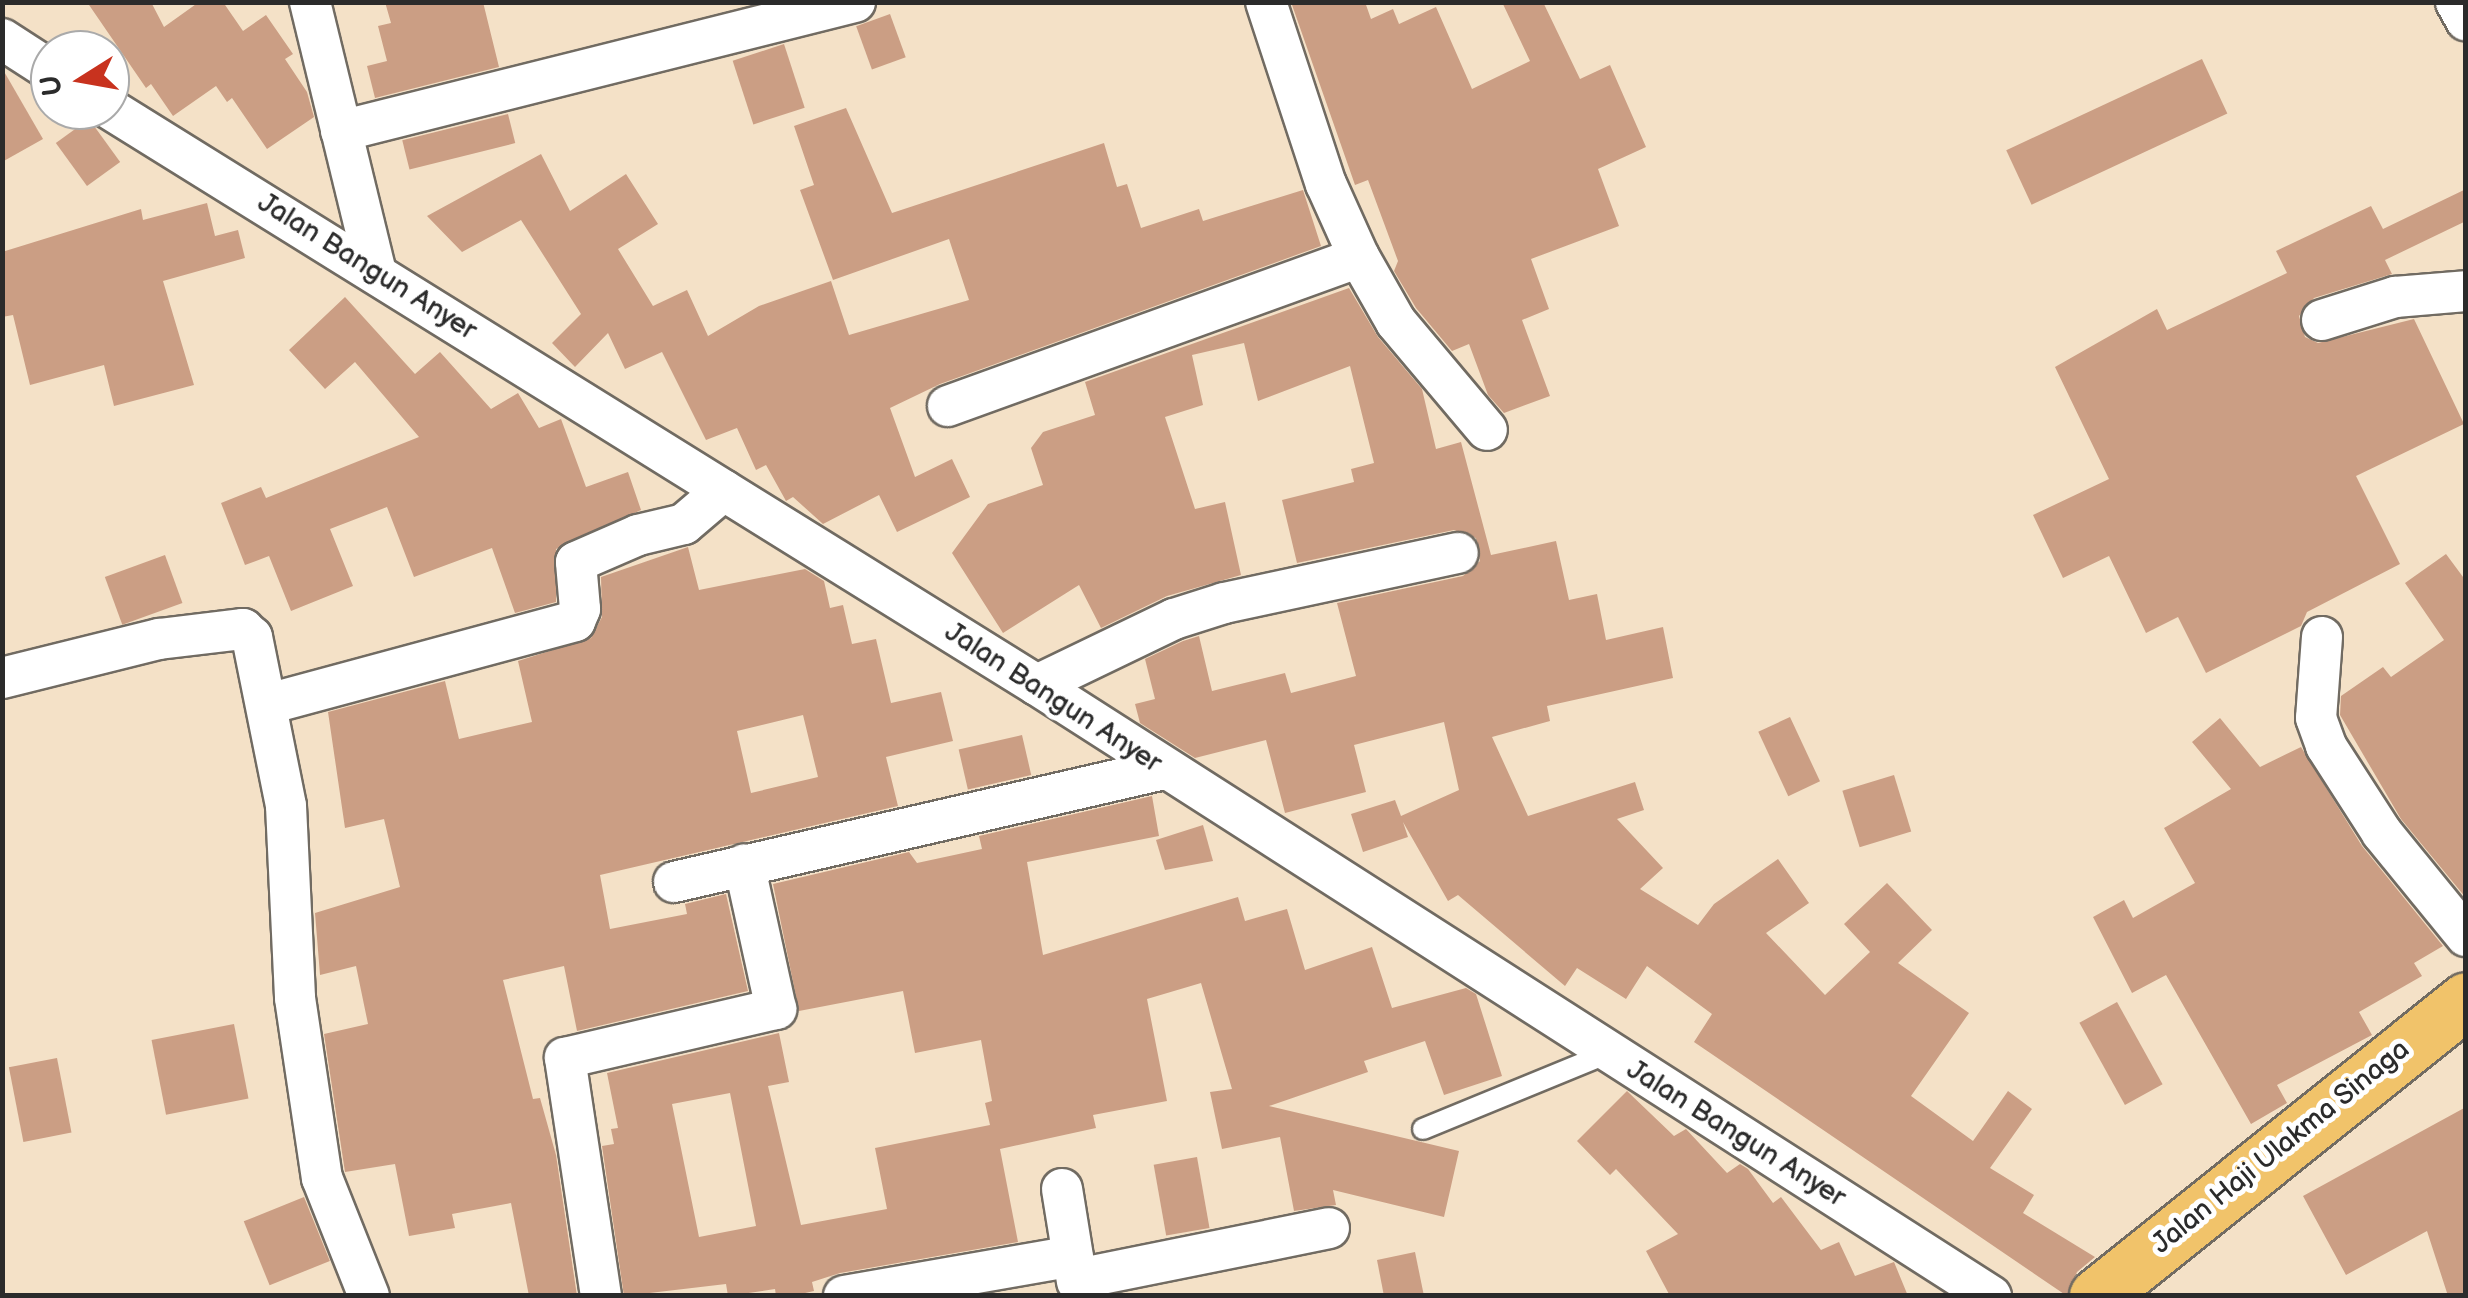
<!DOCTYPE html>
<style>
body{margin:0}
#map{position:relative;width:2468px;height:1298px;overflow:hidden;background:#f4e1c7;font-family:"Balsamiq Sans",sans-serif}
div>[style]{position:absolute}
.building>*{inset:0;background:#cb9e84;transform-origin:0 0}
.roads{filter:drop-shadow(2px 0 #716b62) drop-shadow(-2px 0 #716b62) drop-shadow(0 2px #716b62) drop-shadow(0 -2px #716b62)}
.service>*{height:20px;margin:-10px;padding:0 10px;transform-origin:10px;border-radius:10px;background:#fff}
.minor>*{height:40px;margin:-20px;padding:0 20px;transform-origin:20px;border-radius:20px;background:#fff}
.primary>*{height:55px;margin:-27.5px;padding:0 27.5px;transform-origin:27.5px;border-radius:27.5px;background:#f1c36a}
span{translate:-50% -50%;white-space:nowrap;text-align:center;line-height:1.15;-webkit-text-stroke:10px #fff;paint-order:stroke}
.street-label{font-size:28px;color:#2b2b2b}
.frame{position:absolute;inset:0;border:5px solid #2b2b2b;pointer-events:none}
.north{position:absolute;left:30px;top:30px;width:100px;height:100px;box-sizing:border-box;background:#fff;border:2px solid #aaa;border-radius:50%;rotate:259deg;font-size:28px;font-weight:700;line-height:40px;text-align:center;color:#2b2b2b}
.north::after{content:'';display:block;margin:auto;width:35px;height:45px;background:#c8321e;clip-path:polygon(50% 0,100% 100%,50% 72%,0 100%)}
</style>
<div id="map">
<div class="building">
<div style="clip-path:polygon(87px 2px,151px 2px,164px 27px,199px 2px,223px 2px,243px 31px,266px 15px,293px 54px,285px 59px,307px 92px,314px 117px,267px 149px,232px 98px,227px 102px,216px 86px,173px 116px,151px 84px,146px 88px)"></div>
<div style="clip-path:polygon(385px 2px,483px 2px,499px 67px,375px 98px,367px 66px,387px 61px,378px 26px,391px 23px)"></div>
<div style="clip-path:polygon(1291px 2px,1365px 2px,1371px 19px,1393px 9px,1399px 24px,1436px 7px,1472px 89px,1530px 61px,1502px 2px,1543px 2px,1580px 79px,1610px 65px,1646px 147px,1598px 169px,1619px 226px,1531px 259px,1549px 309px,1522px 320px,1550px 396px,1504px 413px,1488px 395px,1469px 344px,1452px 351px,1416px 308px,1394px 271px,1398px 261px,1368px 180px,1355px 185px)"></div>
<div style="left:890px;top:14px;width:46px;height:36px;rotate:70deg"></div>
<div style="left:784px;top:44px;width:67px;height:54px;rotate:72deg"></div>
<div style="left:2202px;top:59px;width:60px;height:216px;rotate:65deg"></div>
<div style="clip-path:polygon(2px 68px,43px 139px,2px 162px)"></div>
<div style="clip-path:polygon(846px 108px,892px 213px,1104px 143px,1117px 187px,1127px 184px,1141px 228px,1199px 209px,1203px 221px,1303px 190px,1321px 246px,940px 384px,890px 408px,915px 477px,952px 459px,970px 497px,897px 532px,879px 495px,823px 524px,793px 497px,786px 501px,766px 465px,756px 470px,737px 428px,706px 440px,662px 352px,625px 369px,608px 333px,575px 367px,552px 343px,581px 314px,521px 220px,462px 252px,427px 216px,541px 154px,570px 211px,626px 174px,658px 224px,618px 249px,653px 306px,687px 290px,708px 336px,759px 306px,831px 281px,849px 335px,969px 300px,949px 239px,833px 280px,800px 190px,814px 185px,794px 126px)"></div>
<div style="left:508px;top:114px;width:30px;height:109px;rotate:76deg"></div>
<div style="left:89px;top:119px;width:53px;height:41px;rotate:54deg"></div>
<div style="clip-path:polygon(2466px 189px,2466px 221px,2385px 260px,2392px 274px,2314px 298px,2299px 316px,2305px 337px,2318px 343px,2414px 319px,2464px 424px,2356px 476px,2400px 564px,2307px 612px,2301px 626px,2206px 673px,2178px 617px,2146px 633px,2109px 556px,2063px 578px,2033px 515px,2109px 479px,2055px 367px,2157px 309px,2167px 330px,2287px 273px,2276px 251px,2371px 206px,2383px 229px)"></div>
<div style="clip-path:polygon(207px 203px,215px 236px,238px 230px,245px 258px,163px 281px,194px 385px,114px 406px,104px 365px,30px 385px,13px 315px,2px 317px,2px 252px,141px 209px,143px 220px)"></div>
<div style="clip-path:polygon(1349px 288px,1378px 337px,1422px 389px,1436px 449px,1461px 442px,1491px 555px,1556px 541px,1569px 600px,1597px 594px,1606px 640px,1663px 627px,1673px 678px,1547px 706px,1550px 721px,1492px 737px,1528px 816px,1635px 782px,1644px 810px,1617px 819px,1663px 868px,1640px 889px,1698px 925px,1714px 904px,1778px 859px,1809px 903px,1766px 933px,1825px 995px,1870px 952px,1844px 924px,1887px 883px,1932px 930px,1898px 963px,1969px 1013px,1911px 1096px,1973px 1141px,2008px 1091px,2032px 1109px,1990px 1168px,2034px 1195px,2023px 1213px,2095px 1257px,2077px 1272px,2067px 1296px,1694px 1042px,1712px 1014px,1647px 966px,1626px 999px,1577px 968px,1565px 986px,1458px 895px,1448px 901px,1403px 822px,1408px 837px,1363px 852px,1351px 814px,1395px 800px,1401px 816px,1459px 790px,1444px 722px,1354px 745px,1366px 792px,1285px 813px,1266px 740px,1195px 758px,1140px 723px,1135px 704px,1155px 699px,1145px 659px,1183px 641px,1199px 636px,1212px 691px,1285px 673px,1291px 693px,1356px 676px,1337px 603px,1463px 576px,1480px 561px,1476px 538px,1454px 530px,1297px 563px,1282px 500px,1354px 482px,1351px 469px,1374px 463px,1350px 366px,1258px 401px,1244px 343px,1192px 355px,1203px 405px,1165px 417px,1195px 509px,1225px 502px,1241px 575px,1167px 596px,1101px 628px,1079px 585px,1003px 633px,952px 553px,988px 504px,1043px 485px,1031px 448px,1043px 432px,1095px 415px,1085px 382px)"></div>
<div style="clip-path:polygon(345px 297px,415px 374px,440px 352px,491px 409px,518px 393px,539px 428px,561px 419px,586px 487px,628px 472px,641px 510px,556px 549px,556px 602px,515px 613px,492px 548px,414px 577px,387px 507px,330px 529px,353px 586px,291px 611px,269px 556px,245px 565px,221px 503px,261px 487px,266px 498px,419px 437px,355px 362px,325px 389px,289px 350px)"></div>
<div style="clip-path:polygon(evenodd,688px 547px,699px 590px,805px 569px,824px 581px,830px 608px,843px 605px,852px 644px,876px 639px,891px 703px,941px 692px,953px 741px,886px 757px,898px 806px,600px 875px,610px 929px,687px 914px,685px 904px,726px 894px,748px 991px,577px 1031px,564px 966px,503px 980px,533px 1099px,540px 1098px,556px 1155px,577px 1296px,529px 1296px,511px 1203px,452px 1214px,455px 1228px,409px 1236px,395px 1164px,345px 1172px,324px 1034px,368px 1024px,356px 966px,320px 975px,315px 913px,400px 887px,384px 819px,345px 828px,328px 712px,445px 681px,459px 739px,532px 722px,518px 661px,591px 638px,602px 617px,601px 577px,688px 547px,803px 715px,818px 777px,751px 793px,737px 731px,803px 715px)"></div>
<div style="clip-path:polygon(2446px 554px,2466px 581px,2466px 898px,2401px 819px,2340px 715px,2341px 696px,2383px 667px,2391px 677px,2444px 640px,2405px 583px)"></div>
<div style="left:165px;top:555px;width:51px;height:64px;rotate:70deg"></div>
<div style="left:1790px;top:717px;width:71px;height:35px;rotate:65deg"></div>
<div style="clip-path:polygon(2220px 718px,2260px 767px,2301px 747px,2362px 846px,2443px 946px,2414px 963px,2422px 976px,2359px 1012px,2372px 1035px,2277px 1085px,2287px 1103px,2251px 1124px,2166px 975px,2132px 993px,2093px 917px,2124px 900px,2133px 918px,2195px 883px,2164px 828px,2231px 789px,2192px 742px)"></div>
<div style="left:1022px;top:735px;width:41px;height:65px;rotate:77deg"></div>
<div style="left:1894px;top:775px;width:59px;height:54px;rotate:73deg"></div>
<div style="clip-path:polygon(evenodd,1152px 796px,1159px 836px,1027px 862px,1043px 955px,1238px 897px,1245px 921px,1287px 909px,1305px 970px,1372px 947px,1392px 1008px,1466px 988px,1476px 994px,1502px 1076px,1444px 1095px,1425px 1041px,1364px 1061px,1368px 1072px,1269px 1106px,1459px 1151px,1444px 1217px,1333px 1190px,1336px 1205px,1294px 1211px,1280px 1137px,1222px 1149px,1210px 1092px,1232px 1089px,1201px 983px,1147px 999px,1167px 1101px,1093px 1115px,1096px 1128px,1000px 1149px,1018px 1242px,840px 1273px,812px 1282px,814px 1291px,792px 1296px,776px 1296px,775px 1289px,728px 1296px,726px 1284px,624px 1296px,602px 1146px,614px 1144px,611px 1129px,618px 1128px,607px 1073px,779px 1033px,789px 1082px,768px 1086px,801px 1225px,887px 1209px,875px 1148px,990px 1125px,985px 1103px,992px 1101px,981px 1040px,915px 1053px,903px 991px,799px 1011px,773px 884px,909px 852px,917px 863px,982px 849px,979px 836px,1152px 796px,730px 1093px,756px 1226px,699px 1237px,672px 1104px,730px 1093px)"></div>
<div style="clip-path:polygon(1203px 825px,1213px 861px,1165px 870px,1156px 840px)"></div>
<div style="left:2117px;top:1002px;width:94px;height:43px;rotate:61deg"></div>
<div style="left:234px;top:1024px;width:76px;height:84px;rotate:79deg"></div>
<div style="left:57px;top:1058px;width:76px;height:49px;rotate:79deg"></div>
<div style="clip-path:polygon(1627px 1091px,1674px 1136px,1686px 1129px,1727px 1173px,1740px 1164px,1748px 1169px,1773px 1203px,1781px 1197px,1821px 1250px,1839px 1242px,1855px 1276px,1894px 1262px,1908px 1296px,1670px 1296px,1646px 1251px,1678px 1234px,1616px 1169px,1610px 1175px,1577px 1141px)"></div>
<div style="clip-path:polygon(2466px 1107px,2466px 1296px,2448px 1296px,2427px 1231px,2346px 1275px,2303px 1196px)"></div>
<div style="left:1197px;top:1157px;width:72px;height:44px;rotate:80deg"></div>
<div style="left:304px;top:1197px;width:69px;height:65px;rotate:68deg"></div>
<div style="clip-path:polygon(1415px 1252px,1424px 1296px,1384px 1296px,1377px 1260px)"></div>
</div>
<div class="roads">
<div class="service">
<div style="left:1423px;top:1129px;width:200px;rotate:-22.3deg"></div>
</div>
<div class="minor">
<div style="left:310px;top:2px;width:278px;rotate:76.3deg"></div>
<div style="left:1266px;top:2px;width:192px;rotate:71.8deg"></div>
<div style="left:1326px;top:184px;width:80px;rotate:65.7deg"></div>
<div style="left:1359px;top:257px;width:75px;rotate:60.4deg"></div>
<div style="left:1396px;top:322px;width:141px;rotate:49.9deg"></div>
<div style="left:2456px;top:2px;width:21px;rotate:61deg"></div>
<div style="left:2px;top:39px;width:57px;rotate:32.9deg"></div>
<div style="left:110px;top:109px;width:1091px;rotate:31.86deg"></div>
<div style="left:1037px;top:685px;width:1133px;rotate:32.64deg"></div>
<div style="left:341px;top:131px;width:530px;rotate:-14.09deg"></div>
<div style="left:2322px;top:320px;width:77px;rotate:-17.5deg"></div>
<div style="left:2395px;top:297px;width:71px;rotate:-4.8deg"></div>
<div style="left:948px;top:406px;width:437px;rotate:-19.9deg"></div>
<div style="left:2322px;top:637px;width:81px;rotate:94.2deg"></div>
<div style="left:2316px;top:718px;width:30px;rotate:70deg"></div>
<div style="left:2326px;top:746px;width:103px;rotate:57.2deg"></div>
<div style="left:2382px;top:833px;width:133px;rotate:50.8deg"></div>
<div style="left:2px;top:678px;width:162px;rotate:-14deg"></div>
<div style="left:159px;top:639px;width:85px;rotate:-6.8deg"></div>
<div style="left:243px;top:629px;width:12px;rotate:42deg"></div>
<div style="left:252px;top:637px;width:172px;rotate:78.6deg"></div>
<div style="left:286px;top:806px;width:192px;rotate:87.3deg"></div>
<div style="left:295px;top:998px;width:182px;rotate:81.5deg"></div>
<div style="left:322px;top:1178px;width:127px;rotate:68.3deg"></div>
<div style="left:1037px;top:685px;width:152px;rotate:-25.7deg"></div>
<div style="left:1174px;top:619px;width:52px;rotate:-17.7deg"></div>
<div style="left:1224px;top:603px;width:239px;rotate:-12.1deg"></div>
<div style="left:268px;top:704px;width:318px;rotate:-15.1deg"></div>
<div style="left:575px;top:621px;width:13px;rotate:-67deg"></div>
<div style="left:580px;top:609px;width:47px;rotate:-94.9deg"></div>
<div style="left:576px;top:562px;width:68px;rotate:-23.5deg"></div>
<div style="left:638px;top:535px;width:47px;rotate:-13.4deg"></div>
<div style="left:684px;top:524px;width:52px;rotate:-40.4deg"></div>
<div style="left:674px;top:882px;width:503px;rotate:-12.99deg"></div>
<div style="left:1062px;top:1189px;width:94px;rotate:80.8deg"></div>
<div style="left:1077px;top:1279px;width:257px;rotate:-11.4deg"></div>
<div style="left:601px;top:1296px;width:241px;rotate:-98.6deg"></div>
<div style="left:565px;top:1058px;width:217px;rotate:-13.1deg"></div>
<div style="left:776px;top:1009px;width:148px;rotate:-102.4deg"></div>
<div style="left:844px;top:1296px;width:232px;rotate:-9.9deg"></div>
</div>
<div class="primary">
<div style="left:2097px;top:1296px;width:473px;rotate:-38.7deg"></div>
</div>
</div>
<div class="street-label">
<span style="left:367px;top:267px;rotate:32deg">Jalan Bangun Anyer</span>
<span style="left:1053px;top:698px;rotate:33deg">Jalan Bangun Anyer</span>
<span style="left:1736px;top:1134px;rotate:32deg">Jalan Bangun Anyer</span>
<span style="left:2281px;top:1147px;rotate:-39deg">Jalan Haji Ulakma Sinaga</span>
</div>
<div class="frame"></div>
<div class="north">U</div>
</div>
